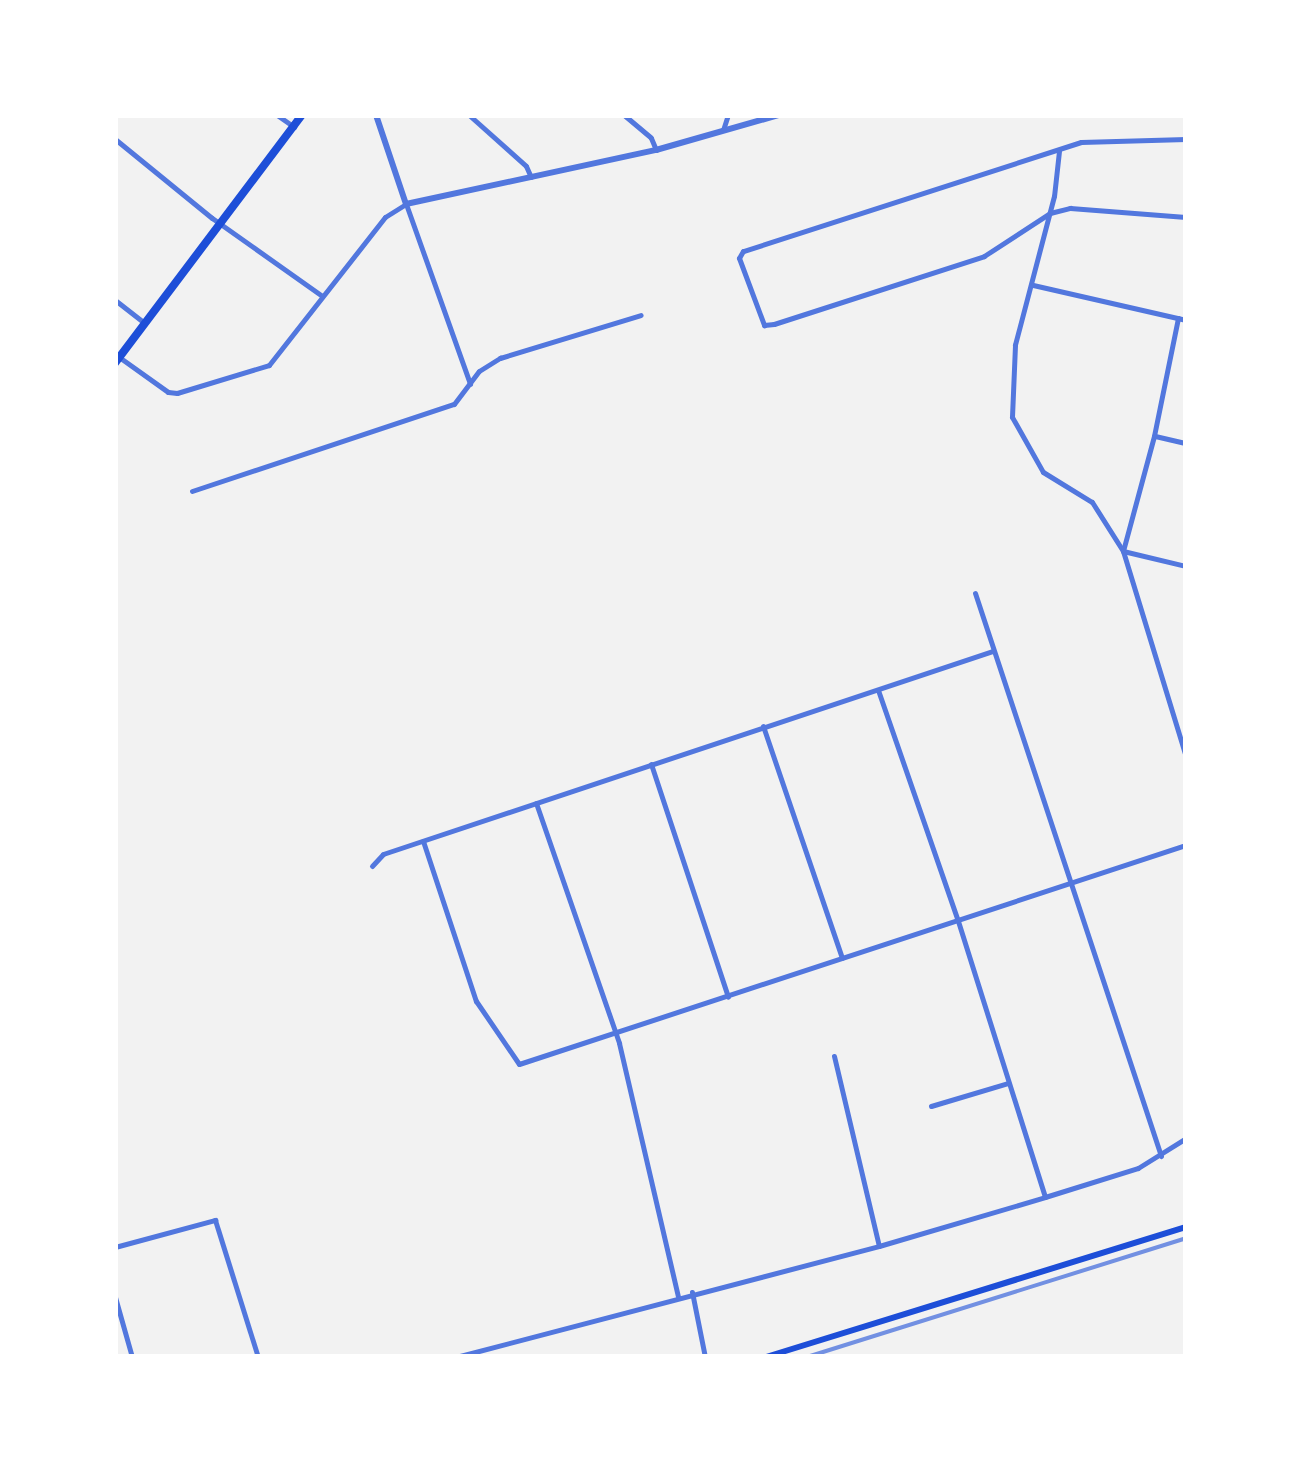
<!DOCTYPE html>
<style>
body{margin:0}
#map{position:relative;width:1301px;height:1472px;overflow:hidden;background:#f2f2f2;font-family:"Roboto Serif",serif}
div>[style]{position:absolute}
.minor>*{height:5px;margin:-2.5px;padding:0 2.5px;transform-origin:2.5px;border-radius:2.5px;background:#5277de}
.tertiary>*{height:6px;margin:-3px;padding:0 3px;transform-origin:3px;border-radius:3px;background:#5277de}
.secondary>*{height:6px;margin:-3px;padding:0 3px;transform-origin:3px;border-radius:3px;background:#1d4ed8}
.primary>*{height:8px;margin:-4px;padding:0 4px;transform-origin:4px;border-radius:4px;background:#1d4ed8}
.rail>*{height:4px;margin:-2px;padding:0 2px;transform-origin:2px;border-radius:2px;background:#7290e2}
span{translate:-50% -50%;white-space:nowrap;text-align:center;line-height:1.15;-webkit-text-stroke:10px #fff;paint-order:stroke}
.frame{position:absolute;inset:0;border:118px solid #fff;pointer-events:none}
</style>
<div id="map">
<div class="minor">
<div style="left:277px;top:115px;width:21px;rotate:35deg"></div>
<div style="left:469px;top:115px;width:76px;rotate:41.8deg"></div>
<div style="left:526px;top:166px;width:12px;rotate:66deg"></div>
<div style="left:624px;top:115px;width:35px;rotate:40deg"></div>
<div style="left:651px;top:138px;width:13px;rotate:67deg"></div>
<div style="left:723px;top:130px;width:16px;rotate:-72deg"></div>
<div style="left:115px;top:139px;width:125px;rotate:39.2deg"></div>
<div style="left:212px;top:218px;width:135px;rotate:35.3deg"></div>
<div style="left:1186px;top:139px;width:105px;rotate:178.4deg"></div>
<div style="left:1081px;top:142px;width:355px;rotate:162.1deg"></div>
<div style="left:743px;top:251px;width:8px;rotate:120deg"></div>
<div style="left:739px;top:258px;width:72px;rotate:69.5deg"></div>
<div style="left:764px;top:325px;width:10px;rotate:-6deg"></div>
<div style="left:774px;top:324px;width:221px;rotate:-17.9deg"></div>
<div style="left:984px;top:256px;width:79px;rotate:-33.1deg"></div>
<div style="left:1050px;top:213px;width:21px;rotate:-14deg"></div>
<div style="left:1070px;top:208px;width:116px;rotate:4.4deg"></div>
<div style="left:1059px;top:151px;width:45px;rotate:96.3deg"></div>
<div style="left:1054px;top:196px;width:154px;rotate:104.7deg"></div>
<div style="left:1015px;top:345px;width:72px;rotate:92.4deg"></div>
<div style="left:1012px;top:417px;width:63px;rotate:60.6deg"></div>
<div style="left:1043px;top:472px;width:57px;rotate:31.5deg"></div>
<div style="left:1092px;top:502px;width:58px;rotate:57.7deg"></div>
<div style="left:1123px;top:551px;width:215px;rotate:73deg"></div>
<div style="left:1033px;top:285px;width:157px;rotate:12.9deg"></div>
<div style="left:115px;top:300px;width:37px;rotate:38deg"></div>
<div style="left:1178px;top:318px;width:120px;rotate:101.5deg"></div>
<div style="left:1154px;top:436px;width:119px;rotate:105.1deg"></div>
<div style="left:1123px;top:551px;width:65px;rotate:13.4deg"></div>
<div style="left:119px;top:357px;width:60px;rotate:35.5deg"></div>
<div style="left:168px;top:392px;width:9px;rotate:6deg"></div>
<div style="left:177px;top:393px;width:96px;rotate:-16.9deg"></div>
<div style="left:269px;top:365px;width:188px;rotate:-51.9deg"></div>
<div style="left:385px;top:217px;width:25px;rotate:-32deg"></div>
<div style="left:406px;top:204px;width:191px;rotate:70.4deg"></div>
<div style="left:1155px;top:436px;width:32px;rotate:13deg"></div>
<div style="left:192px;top:491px;width:276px;rotate:-18.4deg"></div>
<div style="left:454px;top:404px;width:41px;rotate:-52.9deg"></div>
<div style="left:479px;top:371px;width:25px;rotate:-32deg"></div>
<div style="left:500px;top:358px;width:147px;rotate:-17deg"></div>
<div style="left:975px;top:593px;width:593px;rotate:71.72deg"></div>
<div style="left:878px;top:690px;width:244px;rotate:70.9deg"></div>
<div style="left:958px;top:921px;width:289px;rotate:72.5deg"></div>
<div style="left:763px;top:726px;width:245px;rotate:71.2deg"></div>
<div style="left:651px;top:764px;width:245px;rotate:71.7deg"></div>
<div style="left:536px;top:803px;width:254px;rotate:70.9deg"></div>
<div style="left:619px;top:1043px;width:260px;rotate:76.9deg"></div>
<div style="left:423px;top:841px;width:169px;rotate:71.7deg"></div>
<div style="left:476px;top:1001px;width:76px;rotate:55.7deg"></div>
<div style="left:519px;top:1064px;width:702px;rotate:-18.18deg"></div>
<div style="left:372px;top:866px;width:16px;rotate:-47deg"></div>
<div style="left:383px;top:854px;width:643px;rotate:-18.41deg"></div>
<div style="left:834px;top:1056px;width:195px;rotate:76.7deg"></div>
<div style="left:931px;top:1106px;width:80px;rotate:-16.6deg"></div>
<div style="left:115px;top:1247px;width:104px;rotate:-15.1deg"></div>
<div style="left:215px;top:1220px;width:144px;rotate:72.6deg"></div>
<div style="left:692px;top:1292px;width:66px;rotate:78.7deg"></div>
<div style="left:115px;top:1297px;width:62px;rotate:74.2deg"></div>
<div style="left:456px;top:1357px;width:437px;rotate:-14.7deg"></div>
<div style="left:879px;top:1246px;width:173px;rotate:-16.4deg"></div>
<div style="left:1045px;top:1197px;width:97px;rotate:-17.3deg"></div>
<div style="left:1138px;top:1168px;width:57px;rotate:-32deg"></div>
</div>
<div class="tertiary">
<div style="left:376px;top:115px;width:94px;rotate:71.4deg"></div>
<div style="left:406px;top:204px;width:256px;rotate:-12.2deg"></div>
<div style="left:656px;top:150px;width:128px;rotate:-15.9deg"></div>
</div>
<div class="secondary">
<div style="left:766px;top:1357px;width:440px;rotate:-17.2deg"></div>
</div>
<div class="primary">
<div style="left:115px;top:363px;width:311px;rotate:-53deg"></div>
</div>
<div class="rail">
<div style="left:807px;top:1357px;width:397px;rotate:-17.4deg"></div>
</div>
<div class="frame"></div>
</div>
